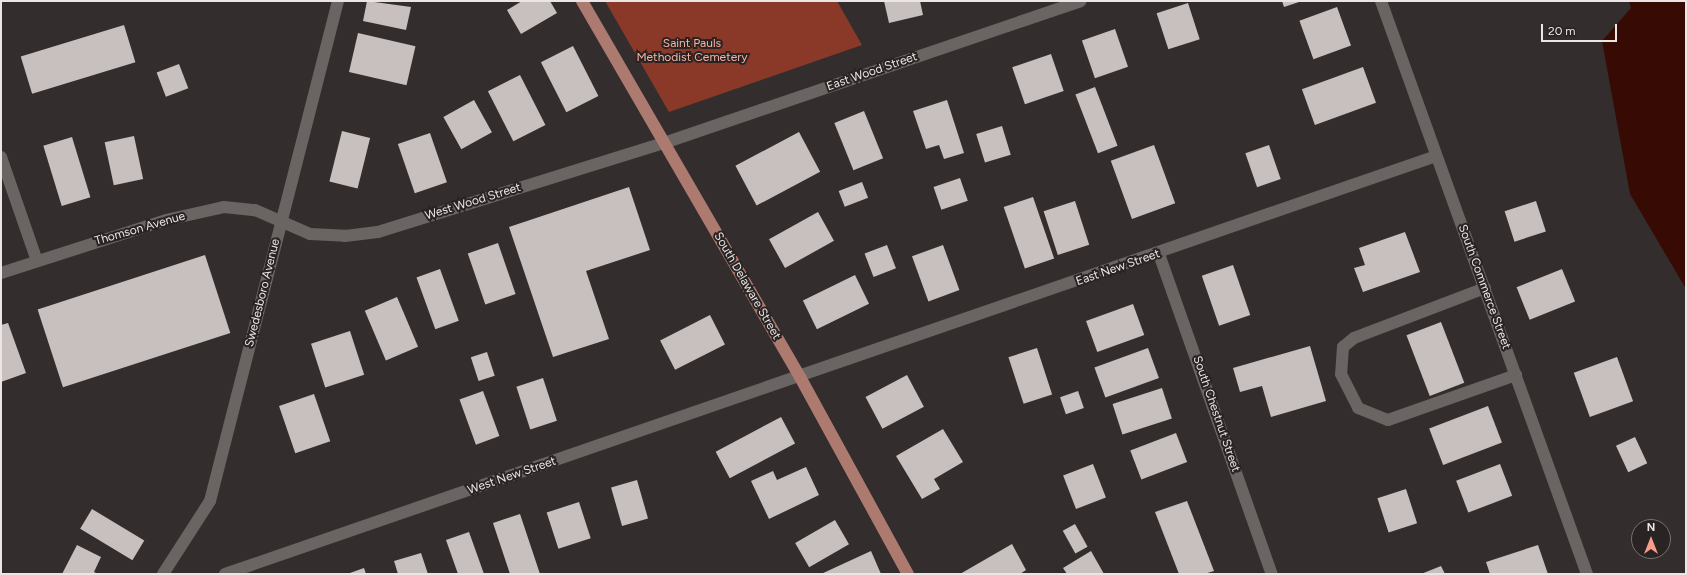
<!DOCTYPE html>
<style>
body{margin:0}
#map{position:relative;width:1687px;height:575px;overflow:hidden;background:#332e2d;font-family:Figtree,sans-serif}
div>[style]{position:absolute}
.green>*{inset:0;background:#8a3929}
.water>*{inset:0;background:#370b04}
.building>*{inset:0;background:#c7c0be;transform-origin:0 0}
.minor>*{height:12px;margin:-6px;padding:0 6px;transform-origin:6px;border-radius:6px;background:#6a6463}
.major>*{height:12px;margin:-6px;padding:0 6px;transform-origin:6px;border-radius:6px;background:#ad7a6f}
span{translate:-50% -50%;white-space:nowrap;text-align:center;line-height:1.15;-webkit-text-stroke:4px #292423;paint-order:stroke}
.park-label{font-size:12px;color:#fab1a0}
.street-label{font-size:12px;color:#eae6e6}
.frame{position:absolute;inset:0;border:2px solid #eae6e6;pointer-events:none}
.north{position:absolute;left:1631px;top:519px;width:40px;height:40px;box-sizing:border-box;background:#292423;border:1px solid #767271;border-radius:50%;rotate:0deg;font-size:11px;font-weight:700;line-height:16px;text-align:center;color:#eae6e6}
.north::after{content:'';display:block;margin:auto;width:14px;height:18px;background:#f49e8a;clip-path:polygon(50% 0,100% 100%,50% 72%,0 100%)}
.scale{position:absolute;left:1541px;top:24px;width:76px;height:18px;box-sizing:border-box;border:2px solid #eae6e6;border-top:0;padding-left:5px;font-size:12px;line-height:14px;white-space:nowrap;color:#eae6e6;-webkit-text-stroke:3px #292423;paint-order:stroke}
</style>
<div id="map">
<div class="green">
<div style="clip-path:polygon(605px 1px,837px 1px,862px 45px,669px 112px)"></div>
</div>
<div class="water">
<div style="clip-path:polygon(1629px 1px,1686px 1px,1686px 289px,1630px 194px,1602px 41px,1631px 8px)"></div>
</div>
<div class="building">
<div style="clip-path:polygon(367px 1px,411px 7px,406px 30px,363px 21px)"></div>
<div style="clip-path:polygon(522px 1px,550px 1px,557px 13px,521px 34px,507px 10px)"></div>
<div style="clip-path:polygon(884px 1px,920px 1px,923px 15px,889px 23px)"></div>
<div style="clip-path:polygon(1282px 1px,1302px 1px,1284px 7px)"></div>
<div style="left:1188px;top:3px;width:38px;height:33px;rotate:72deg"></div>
<div style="left:1337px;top:7px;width:41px;height:40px;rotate:70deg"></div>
<div style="left:124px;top:25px;width:39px;height:108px;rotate:73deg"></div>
<div style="left:1115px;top:29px;width:40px;height:35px;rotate:71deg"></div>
<div style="left:358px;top:33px;width:59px;height:40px;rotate:13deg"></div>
<div style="left:573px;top:46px;width:56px;height:36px;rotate:63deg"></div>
<div style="left:1051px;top:54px;width:39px;height:41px;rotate:71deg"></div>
<div style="left:179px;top:64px;width:26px;height:24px;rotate:69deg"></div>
<div style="left:1363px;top:67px;width:38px;height:65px;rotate:70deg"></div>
<div style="left:520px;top:75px;width:56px;height:36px;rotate:63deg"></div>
<div style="left:1095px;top:87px;width:63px;height:21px;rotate:69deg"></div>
<div style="left:474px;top:100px;width:37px;height:35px;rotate:61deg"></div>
<div style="clip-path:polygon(947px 100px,964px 153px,944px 159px,939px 145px,926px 149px,913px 111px)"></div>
<div style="left:864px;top:111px;width:51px;height:32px;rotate:68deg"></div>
<div style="left:1002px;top:126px;width:30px;height:27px;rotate:73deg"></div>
<div style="left:342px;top:131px;width:29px;height:52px;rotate:14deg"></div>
<div style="left:799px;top:132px;width:45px;height:72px;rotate:62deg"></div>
<div style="left:430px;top:133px;width:52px;height:34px;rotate:71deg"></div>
<div style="left:134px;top:136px;width:44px;height:30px;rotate:78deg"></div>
<div style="left:72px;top:137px;width:63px;height:30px;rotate:73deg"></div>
<div style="left:1154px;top:145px;width:62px;height:46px;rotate:70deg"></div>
<div style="left:1269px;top:145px;width:36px;height:25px;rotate:71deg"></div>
<div style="left:960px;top:178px;width:24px;height:28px;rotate:71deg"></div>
<div style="left:862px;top:182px;width:17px;height:25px;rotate:69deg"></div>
<div style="clip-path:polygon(629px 187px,650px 250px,586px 271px,609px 339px,553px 357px,509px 227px)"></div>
<div style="left:1033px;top:197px;width:65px;height:31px;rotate:71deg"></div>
<div style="left:1075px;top:201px;width:46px;height:33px;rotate:72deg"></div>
<div style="left:1536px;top:201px;width:32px;height:33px;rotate:72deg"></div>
<div style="left:818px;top:212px;width:33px;height:56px;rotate:61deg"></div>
<div style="clip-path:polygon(1405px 232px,1420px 272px,1363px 292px,1354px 268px,1365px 265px,1359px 248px)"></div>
<div style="left:498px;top:243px;width:54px;height:32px;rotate:71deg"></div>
<div style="left:887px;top:245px;width:25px;height:24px;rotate:69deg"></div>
<div style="left:943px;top:245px;width:48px;height:33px;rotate:70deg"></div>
<div style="left:205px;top:255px;width:82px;height:176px;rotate:72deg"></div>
<div style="left:1233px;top:265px;width:53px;height:33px;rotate:71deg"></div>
<div style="left:440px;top:269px;width:55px;height:25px;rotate:70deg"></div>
<div style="left:1562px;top:269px;width:35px;height:49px;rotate:68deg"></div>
<div style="left:855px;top:275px;width:32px;height:58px;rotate:64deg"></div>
<div style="left:397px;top:297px;width:54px;height:35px;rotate:67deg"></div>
<div style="left:1133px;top:304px;width:33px;height:50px;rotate:70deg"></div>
<div style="left:710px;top:315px;width:33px;height:56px;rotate:63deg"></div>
<div style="left:1441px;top:322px;width:65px;height:37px;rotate:69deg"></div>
<div style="clip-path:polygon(8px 323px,26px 373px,1px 382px,1px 325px)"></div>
<div style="left:350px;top:331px;width:46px;height:41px;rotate:72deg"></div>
<div style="clip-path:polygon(1310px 346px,1326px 401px,1271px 417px,1262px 386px,1240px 392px,1233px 368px)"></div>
<div style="left:1037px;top:348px;width:49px;height:30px;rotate:72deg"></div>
<div style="left:1148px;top:348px;width:32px;height:57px;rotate:70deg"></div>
<div style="left:487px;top:352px;width:25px;height:17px;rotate:72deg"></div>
<div style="left:1617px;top:357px;width:47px;height:46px;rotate:70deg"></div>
<div style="left:907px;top:375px;width:36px;height:47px;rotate:62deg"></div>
<div style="left:543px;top:378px;width:45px;height:28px;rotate:72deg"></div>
<div style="left:1162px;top:388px;width:32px;height:52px;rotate:72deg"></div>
<div style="left:483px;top:391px;width:48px;height:25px;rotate:70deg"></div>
<div style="left:1078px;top:391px;width:18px;height:19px;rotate:71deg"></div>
<div style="left:314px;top:394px;width:50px;height:37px;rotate:71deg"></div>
<div style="left:1488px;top:406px;width:39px;height:63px;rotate:69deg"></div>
<div style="left:781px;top:417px;width:30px;height:74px;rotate:62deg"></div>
<div style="clip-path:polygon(943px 429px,963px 462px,934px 479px,940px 489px,922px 499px,896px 456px)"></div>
<div style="left:1176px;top:433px;width:31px;height:49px;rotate:69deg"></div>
<div style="left:1635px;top:437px;width:29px;height:21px;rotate:65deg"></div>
<div style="left:1093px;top:464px;width:36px;height:32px;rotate:69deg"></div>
<div style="left:1500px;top:464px;width:34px;height:47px;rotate:69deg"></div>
<div style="clip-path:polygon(806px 467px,819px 495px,769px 519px,751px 481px,773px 471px,777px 480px)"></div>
<div style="left:637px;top:480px;width:40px;height:27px;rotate:74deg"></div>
<div style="left:1406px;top:489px;width:36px;height:30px;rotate:72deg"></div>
<div style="clip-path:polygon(1187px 501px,1214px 571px,1204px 574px,1179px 574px,1155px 512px)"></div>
<div style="left:579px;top:502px;width:38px;height:34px;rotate:72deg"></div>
<div style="left:92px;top:509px;width:61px;height:23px;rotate:31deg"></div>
<div style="clip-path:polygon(520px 514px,540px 574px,510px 574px,493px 523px)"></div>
<div style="left:835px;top:520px;width:28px;height:46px;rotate:60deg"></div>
<div style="left:1075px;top:524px;width:26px;height:14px;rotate:61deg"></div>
<div style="clip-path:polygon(469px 532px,484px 574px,458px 574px,446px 540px)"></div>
<div style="clip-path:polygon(1012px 544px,1026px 570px,1020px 574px,960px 574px)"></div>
<div style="clip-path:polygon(77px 545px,101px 557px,94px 572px,98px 574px,62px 574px)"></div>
<div style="clip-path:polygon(1538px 545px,1548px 574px,1490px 574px,1486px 562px)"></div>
<div style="clip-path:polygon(871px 551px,881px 574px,821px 574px)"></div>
<div style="clip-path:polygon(1091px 551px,1104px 574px,1067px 574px,1063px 568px)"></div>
<div style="clip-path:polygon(421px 553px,428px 574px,398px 574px,394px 561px)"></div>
<div style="clip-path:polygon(1441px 566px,1445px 574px,1421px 574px)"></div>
<div style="clip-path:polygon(364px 568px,366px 574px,347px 574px)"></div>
</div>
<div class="minor">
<div style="left:1381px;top:1px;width:609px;rotate:70.23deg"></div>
<div style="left:1px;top:157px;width:110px;rotate:70.9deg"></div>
<div style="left:1159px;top:254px;width:339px;rotate:70.6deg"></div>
<div style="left:1px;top:273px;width:173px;rotate:-17.8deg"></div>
<div style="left:166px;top:220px;width:59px;rotate:-12.6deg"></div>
<div style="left:224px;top:207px;width:31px;rotate:6deg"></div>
<div style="left:255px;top:210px;width:60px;rotate:23.6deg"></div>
<div style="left:310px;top:234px;width:35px;rotate:3deg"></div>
<div style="left:345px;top:236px;width:33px;rotate:-7deg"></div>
<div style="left:378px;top:232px;width:300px;rotate:-17.3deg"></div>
<div style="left:664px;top:143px;width:440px;rotate:-18.8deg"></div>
<div style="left:1485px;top:288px;width:140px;rotate:159.1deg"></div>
<div style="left:1354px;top:338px;width:14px;rotate:141deg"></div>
<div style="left:1343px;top:347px;width:27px;rotate:94deg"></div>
<div style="left:1341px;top:374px;width:38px;rotate:63deg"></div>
<div style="left:1358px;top:408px;width:32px;rotate:22deg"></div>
<div style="left:1388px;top:420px;width:136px;rotate:-19.4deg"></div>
<div style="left:163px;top:574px;width:87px;rotate:-57.2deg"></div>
<div style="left:210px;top:501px;width:516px;rotate:-75.64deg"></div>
<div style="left:225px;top:574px;width:1281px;rotate:-19.04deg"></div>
</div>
<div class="major">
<div style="left:582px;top:1px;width:435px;rotate:59.9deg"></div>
<div style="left:800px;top:377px;width:225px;rotate:61.3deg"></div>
</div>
<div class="park-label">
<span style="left:692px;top:51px">Saint Pauls<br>Methodist Cemetery</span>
</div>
<div class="street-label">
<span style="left:872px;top:72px;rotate:-19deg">East Wood Street</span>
<span style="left:473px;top:202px;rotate:-17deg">West Wood Street</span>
<span style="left:140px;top:229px;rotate:-16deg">Thomson Avenue</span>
<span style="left:1118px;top:268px;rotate:-19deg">East New Street</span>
<span style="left:747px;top:286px;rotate:60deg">South Delaware Street</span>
<span style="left:1484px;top:287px;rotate:70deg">South Commerce Street</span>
<span style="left:263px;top:293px;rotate:-76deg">Swedesboro Avenue</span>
<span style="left:1216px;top:414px;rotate:71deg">South Chestnut Street</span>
<span style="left:512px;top:476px;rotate:-19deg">West New Street</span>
</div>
<div class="frame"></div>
<div class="north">N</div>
<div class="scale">20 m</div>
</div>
